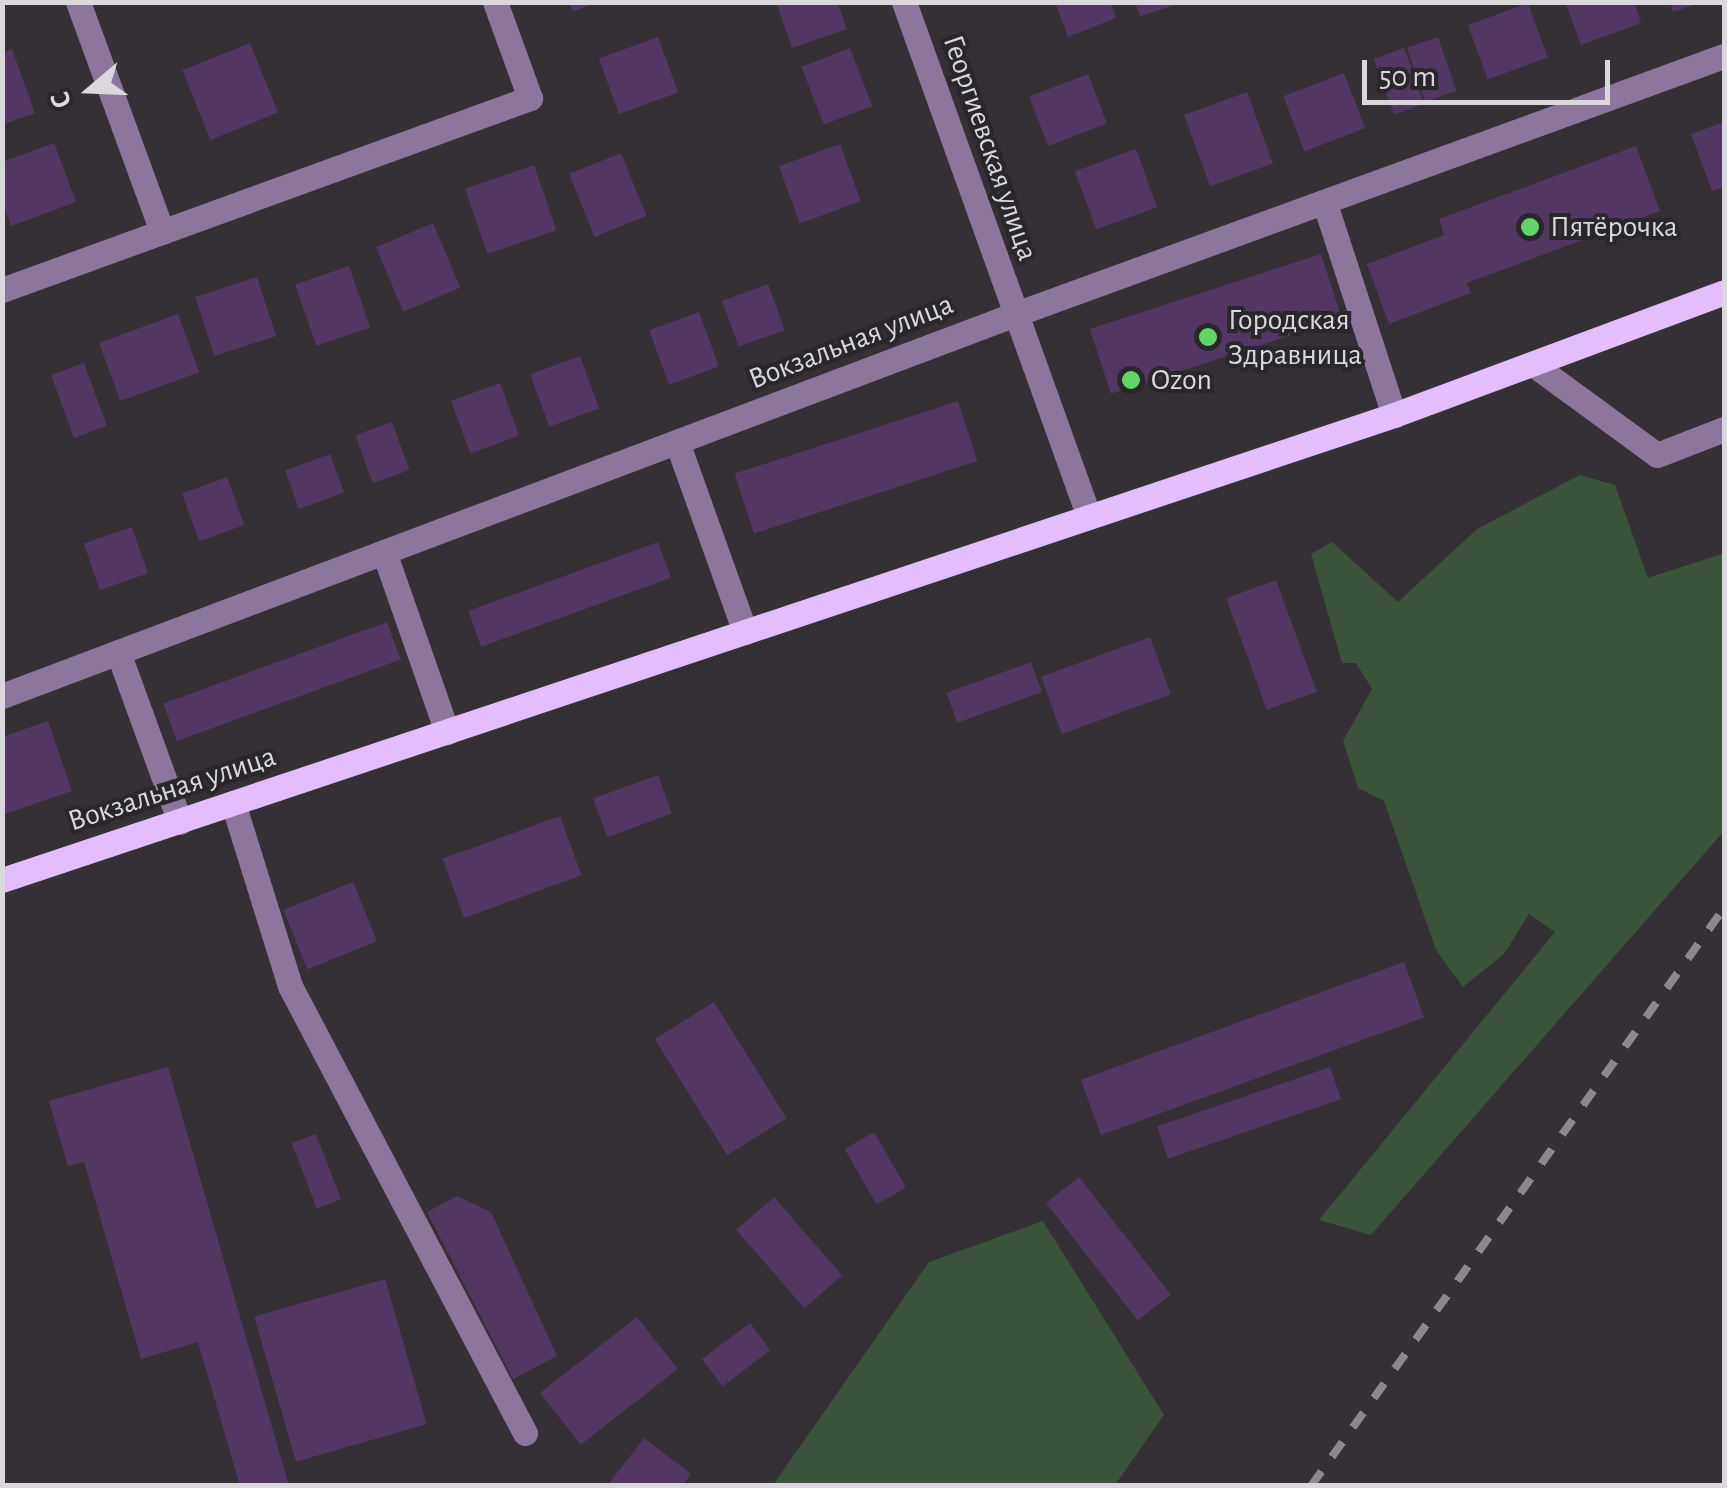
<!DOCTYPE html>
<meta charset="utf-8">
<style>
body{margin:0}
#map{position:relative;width:1727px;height:1488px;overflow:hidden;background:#343036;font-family:"Alegreya Sans",sans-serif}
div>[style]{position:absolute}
.green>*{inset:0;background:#3b533a}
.building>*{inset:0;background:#523762;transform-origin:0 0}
.minor>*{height:25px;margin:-12.5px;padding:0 12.5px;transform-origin:12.5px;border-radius:12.5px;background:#8c769c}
.major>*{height:25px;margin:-12.5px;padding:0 12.5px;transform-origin:12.5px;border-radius:12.5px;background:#e3bdfc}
.rail>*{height:8px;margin-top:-4px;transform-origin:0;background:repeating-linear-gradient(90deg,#8c898e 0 18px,transparent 0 36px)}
.dots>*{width:28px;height:28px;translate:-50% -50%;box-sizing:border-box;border:5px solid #2a272c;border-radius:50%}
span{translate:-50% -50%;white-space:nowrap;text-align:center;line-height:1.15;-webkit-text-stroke:8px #2a272c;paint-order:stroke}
.street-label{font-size:30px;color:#dad8dc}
.poi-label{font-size:30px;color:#dad8dc}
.left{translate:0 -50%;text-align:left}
.frame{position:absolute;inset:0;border:5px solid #dad8dc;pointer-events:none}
.north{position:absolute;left:40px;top:40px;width:100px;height:100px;-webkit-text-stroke:8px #2a272c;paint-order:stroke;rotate:251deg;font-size:28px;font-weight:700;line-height:40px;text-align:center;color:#dad8dc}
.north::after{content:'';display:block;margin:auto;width:35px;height:45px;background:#dad8dc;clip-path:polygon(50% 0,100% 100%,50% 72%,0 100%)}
.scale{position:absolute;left:1362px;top:60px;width:248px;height:45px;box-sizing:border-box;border:5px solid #dad8dc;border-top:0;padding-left:12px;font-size:30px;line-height:35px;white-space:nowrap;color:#dad8dc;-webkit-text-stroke:8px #2a272c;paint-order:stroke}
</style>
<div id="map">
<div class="green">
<div style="clip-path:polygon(1580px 475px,1615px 485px,1648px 578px,1724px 553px,1724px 831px,1371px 1235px,1319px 1220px,1555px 932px,1529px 914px,1504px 954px,1463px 987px,1436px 950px,1384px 801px,1358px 788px,1343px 741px,1372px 689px,1356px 663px,1342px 663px,1311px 554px,1332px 542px,1398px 602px,1477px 529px)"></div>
<div style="clip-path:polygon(1043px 1221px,1164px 1415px,1115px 1485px,773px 1485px,929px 1262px)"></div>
</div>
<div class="building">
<div style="clip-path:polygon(569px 2px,595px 2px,595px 3px,573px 12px)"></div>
<div style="clip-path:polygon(776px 2px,837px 2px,847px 29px,792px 48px)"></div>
<div style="clip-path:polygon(1055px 2px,1110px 2px,1116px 18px,1068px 37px)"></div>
<div style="clip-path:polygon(1135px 2px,1182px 2px,1182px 3px,1140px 16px)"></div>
<div style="clip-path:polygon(1565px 2px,1634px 2px,1641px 23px,1581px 45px)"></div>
<div style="clip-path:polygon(1670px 2px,1699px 2px,1699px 3px,1673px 12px)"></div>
<div style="left:1528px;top:3px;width:58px;height:64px;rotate:70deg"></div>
<div style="left:658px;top:37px;width:59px;height:63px;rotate:70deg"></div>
<div style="left:1438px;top:37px;width:57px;height:33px;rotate:71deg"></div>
<div style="left:250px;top:43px;width:75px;height:73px;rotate:68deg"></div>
<div style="left:850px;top:48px;width:62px;height:52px;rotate:69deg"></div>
<div style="left:1404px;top:48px;width:59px;height:32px;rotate:70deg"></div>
<div style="clip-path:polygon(12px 49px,35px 113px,2px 125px,2px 53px)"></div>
<div style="left:1344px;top:73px;width:59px;height:65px;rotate:69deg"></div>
<div style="left:1088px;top:74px;width:53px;height:63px;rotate:69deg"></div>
<div style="left:1247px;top:92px;width:76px;height:67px;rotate:70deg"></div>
<div style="clip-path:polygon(1724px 122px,1724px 187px,1712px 191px,1691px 134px)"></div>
<div style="clip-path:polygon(54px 143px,76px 202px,11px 226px,2px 202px,2px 162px)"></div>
<div style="left:840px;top:144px;width:61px;height:65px;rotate:70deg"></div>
<div style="clip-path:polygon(1636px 146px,1660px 211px,1467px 283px,1471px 293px,1389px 324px,1367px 264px,1444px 235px,1439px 219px)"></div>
<div style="left:1136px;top:149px;width:62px;height:65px;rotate:70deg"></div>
<div style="left:621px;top:153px;width:68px;height:56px;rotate:68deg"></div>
<div style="left:534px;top:165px;width:69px;height:73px;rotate:71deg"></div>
<div style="left:433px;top:223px;width:70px;height:62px;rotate:67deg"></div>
<div style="left:1321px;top:254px;width:68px;height:243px;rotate:72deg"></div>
<div style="left:349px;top:266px;width:65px;height:57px;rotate:71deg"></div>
<div style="left:257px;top:277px;width:62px;height:65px;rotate:72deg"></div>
<div style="left:768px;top:284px;width:49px;height:49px;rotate:70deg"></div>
<div style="left:699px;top:312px;width:58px;height:53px;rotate:70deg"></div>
<div style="left:178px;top:314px;width:62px;height:84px;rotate:70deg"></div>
<div style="left:580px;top:356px;width:56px;height:53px;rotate:70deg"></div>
<div style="left:84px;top:363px;width:67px;height:35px;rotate:70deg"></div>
<div style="left:500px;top:383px;width:56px;height:52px;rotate:70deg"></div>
<div style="left:958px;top:401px;width:63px;height:235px;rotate:72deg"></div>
<div style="left:392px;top:422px;width:51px;height:39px;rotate:70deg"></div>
<div style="left:330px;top:454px;width:41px;height:48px;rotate:70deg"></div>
<div style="left:227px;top:477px;width:51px;height:48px;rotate:70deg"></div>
<div style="left:132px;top:527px;width:49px;height:51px;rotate:71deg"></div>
<div style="left:658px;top:542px;width:38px;height:202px;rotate:70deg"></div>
<div style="left:1276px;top:580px;width:119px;height:53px;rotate:70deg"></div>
<div style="left:387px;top:622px;width:40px;height:238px;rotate:70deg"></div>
<div style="left:1150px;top:637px;width:61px;height:116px;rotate:70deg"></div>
<div style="left:1031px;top:662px;width:32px;height:90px;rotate:70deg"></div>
<div style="clip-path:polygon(48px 721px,72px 791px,2px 815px,2px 737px)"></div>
<div style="left:658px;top:775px;width:41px;height:69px;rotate:70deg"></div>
<div style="left:560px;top:816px;width:63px;height:125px;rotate:70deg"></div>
<div style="left:353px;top:882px;width:64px;height:75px;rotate:68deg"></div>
<div style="left:1404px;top:962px;width:59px;height:344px;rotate:70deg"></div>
<div style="left:714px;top:1002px;width:137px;height:70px;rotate:58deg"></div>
<div style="clip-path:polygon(168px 1067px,289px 1486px,240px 1486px,198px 1342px,141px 1359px,84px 1162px,68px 1166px,49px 1101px)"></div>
<div style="left:1330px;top:1067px;width:34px;height:183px;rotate:71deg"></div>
<div style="left:874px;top:1132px;width:64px;height:34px;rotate:60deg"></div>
<div style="left:316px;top:1134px;width:70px;height:26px;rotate:69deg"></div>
<div style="left:1079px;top:1177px;width:149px;height:42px;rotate:52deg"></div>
<div style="clip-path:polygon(457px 1196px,491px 1212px,557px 1356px,513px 1379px,427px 1212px)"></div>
<div style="left:774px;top:1197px;width:104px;height:50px;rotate:49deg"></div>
<div style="left:385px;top:1279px;width:151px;height:136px;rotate:74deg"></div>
<div style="left:637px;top:1317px;width:66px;height:123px;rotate:52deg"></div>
<div style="left:750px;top:1323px;width:34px;height:60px;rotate:53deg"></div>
<div style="clip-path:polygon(644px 1438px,691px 1474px,682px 1486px,607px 1486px)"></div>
</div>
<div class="minor">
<div style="left:78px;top:2px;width:245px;rotate:69.9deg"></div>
<div style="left:904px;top:2px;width:547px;rotate:70.24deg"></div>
<div style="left:1325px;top:204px;width:222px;rotate:71.9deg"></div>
<div style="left:2px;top:290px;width:562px;rotate:-19.98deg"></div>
<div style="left:530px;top:98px;width:102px;rotate:-110deg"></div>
<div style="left:1534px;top:365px;width:152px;rotate:36.2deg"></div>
<div style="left:1657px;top:455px;width:72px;rotate:-21.2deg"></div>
<div style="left:677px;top:442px;width:202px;rotate:70.3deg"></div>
<div style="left:384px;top:552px;width:191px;rotate:70.7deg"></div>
<div style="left:118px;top:652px;width:181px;rotate:70deg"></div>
<div style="left:2px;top:696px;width:1080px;rotate:-20.65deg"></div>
<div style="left:1013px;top:315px;width:757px;rotate:-20.02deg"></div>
<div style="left:233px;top:803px;width:192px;rotate:72.7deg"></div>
<div style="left:290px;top:986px;width:505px;rotate:62.27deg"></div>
</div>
<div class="major">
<div style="left:2px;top:880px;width:1468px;rotate:-18.47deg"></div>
<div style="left:1394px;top:415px;width:352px;rotate:-20.4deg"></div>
</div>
<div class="rail">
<div style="left:1311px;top:1486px;width:710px;rotate:-54.45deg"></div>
</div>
<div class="dots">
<div style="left:1530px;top:227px;background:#64d468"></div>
<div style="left:1208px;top:337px;background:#64d468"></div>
<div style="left:1131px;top:380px;background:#64d468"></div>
</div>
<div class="street-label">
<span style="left:990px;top:148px;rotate:71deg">Георгиевская улица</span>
<span style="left:851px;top:342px;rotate:-21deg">Вокзальная улица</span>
<span style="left:172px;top:789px;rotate:-18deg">Вокзальная улица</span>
</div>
<div class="poi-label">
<span class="left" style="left:1550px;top:227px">Пятёрочка</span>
<span class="left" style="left:1228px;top:337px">Городская<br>Здравница</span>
<span class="left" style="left:1151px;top:380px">Ozon</span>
</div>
<div class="frame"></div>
<div class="north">С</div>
<div class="scale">50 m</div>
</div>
